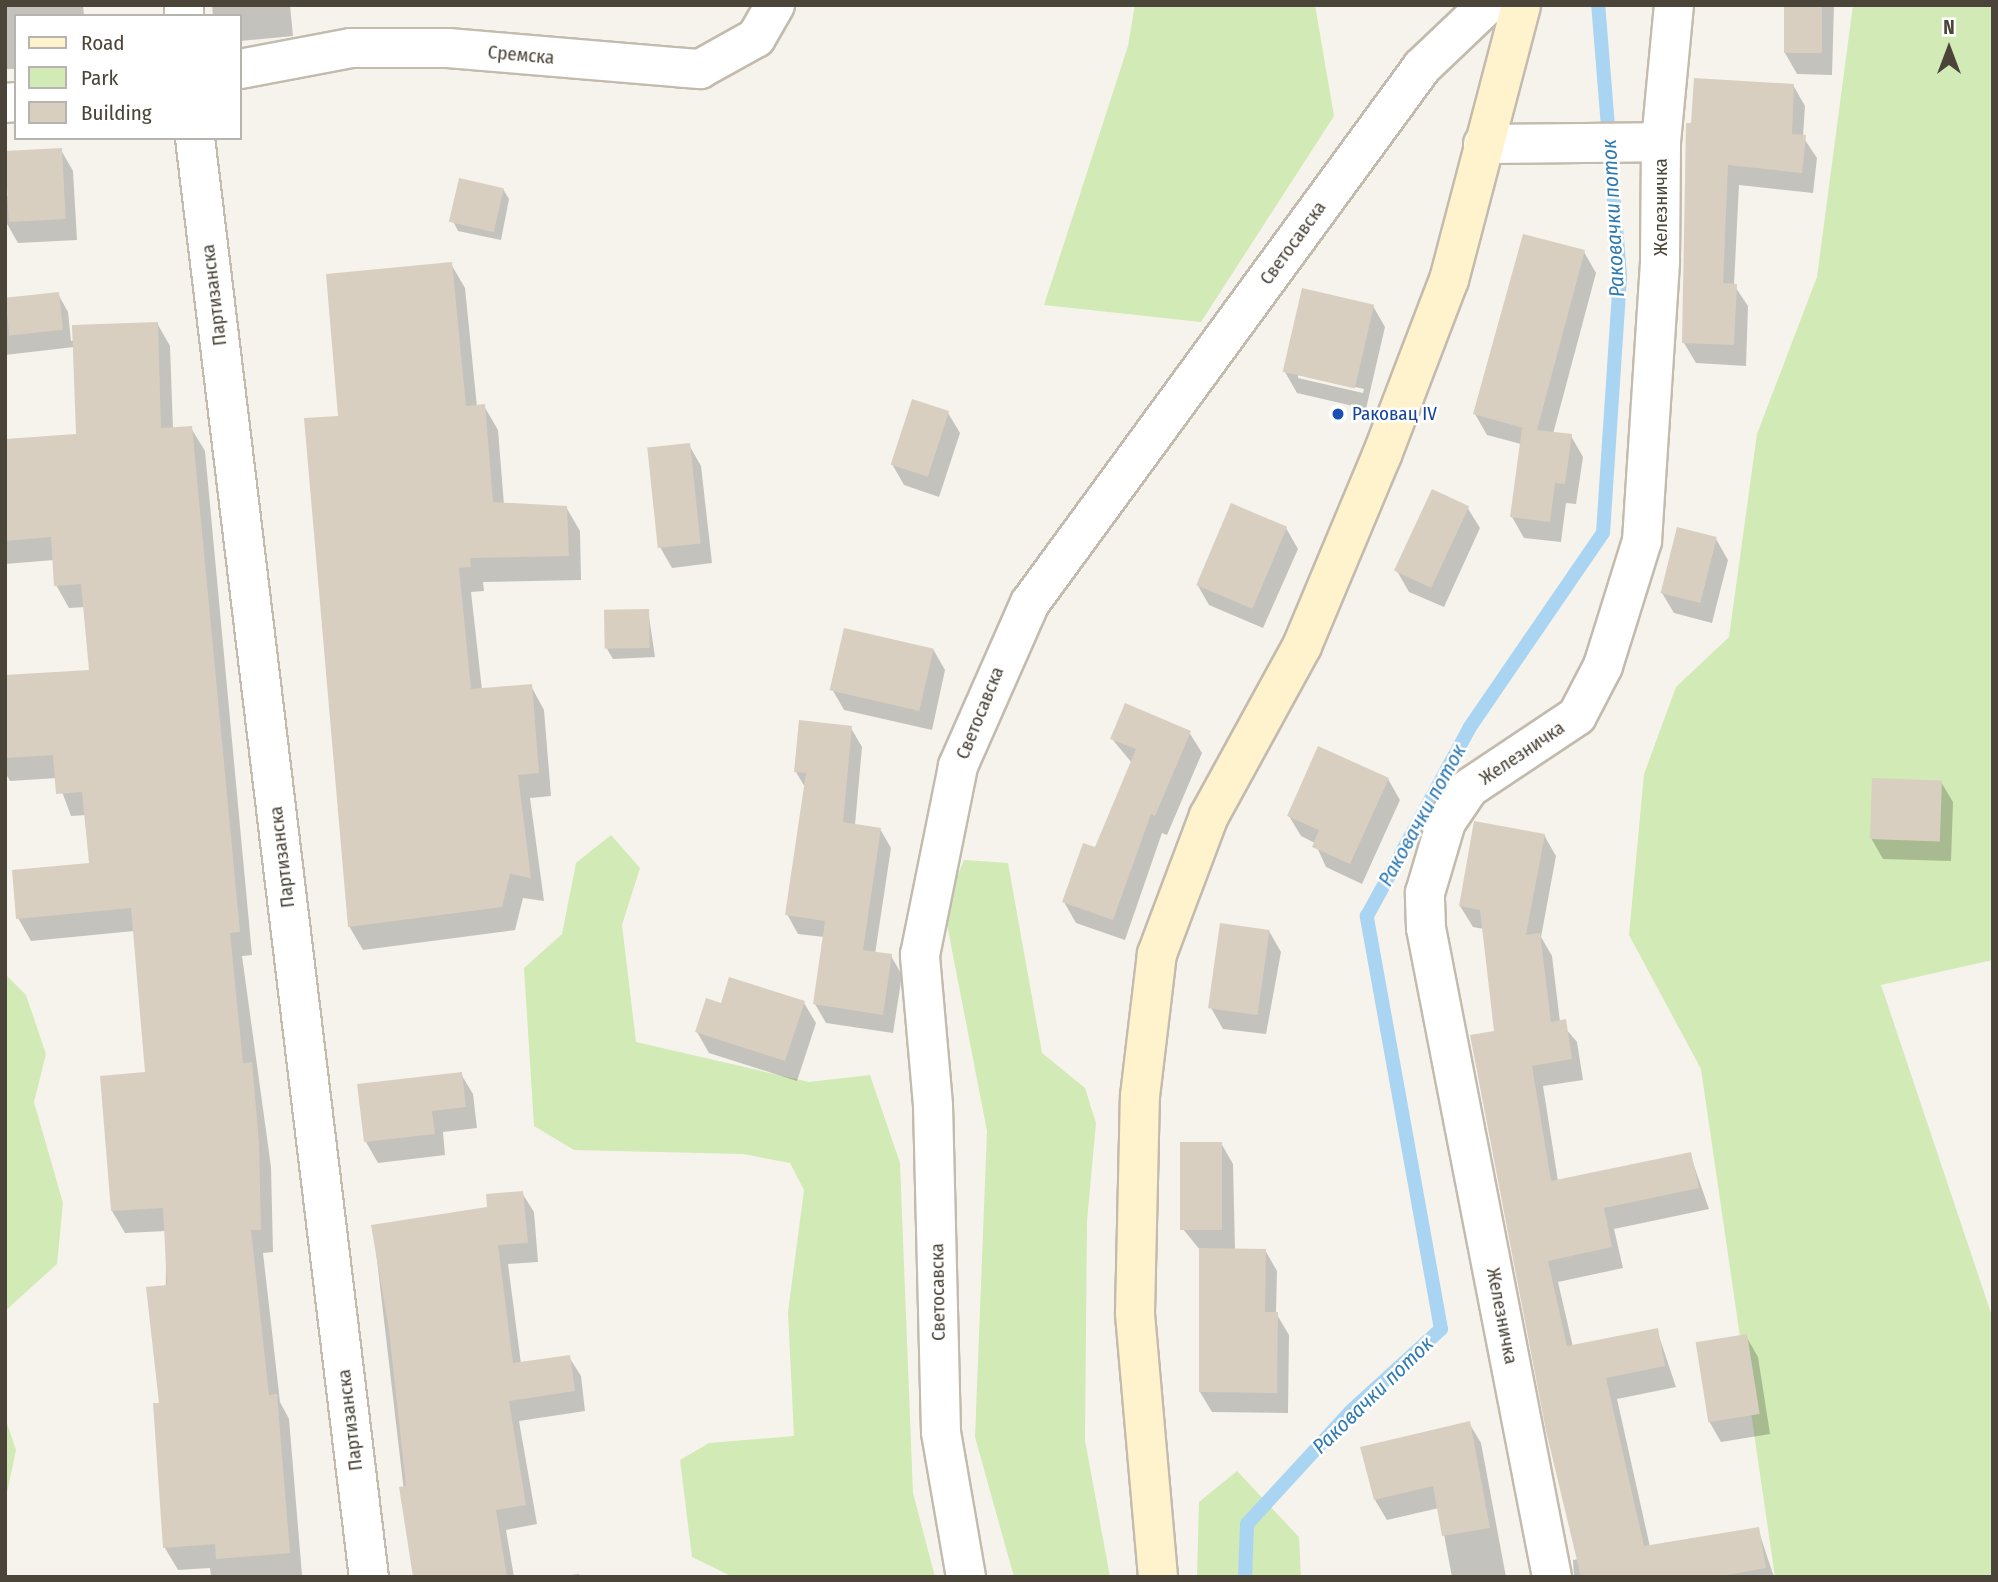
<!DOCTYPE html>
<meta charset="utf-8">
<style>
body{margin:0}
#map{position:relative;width:1998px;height:1582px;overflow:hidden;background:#f6f3ec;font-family:"Fira Sans Condensed",sans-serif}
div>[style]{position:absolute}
.green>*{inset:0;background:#d2eab5}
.shadow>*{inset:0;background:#0003}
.stream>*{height:14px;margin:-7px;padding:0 7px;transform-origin:7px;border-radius:7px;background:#a9d4f2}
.building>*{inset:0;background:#d8cfc1;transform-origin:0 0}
.roads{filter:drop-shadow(2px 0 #c2bbae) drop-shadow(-2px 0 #c2bbae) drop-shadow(0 2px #c2bbae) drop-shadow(0 -2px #c2bbae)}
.street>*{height:38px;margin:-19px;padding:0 19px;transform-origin:19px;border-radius:19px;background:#fff}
.secondary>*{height:38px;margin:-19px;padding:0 19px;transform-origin:19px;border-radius:19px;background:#fff3cd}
.dots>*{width:19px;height:19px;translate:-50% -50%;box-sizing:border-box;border:4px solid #fff;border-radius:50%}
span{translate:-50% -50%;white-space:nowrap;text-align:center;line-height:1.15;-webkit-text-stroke:5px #fff;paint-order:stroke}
.street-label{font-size:19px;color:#4b4439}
.transit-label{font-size:19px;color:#164399}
.left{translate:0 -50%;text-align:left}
.water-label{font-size:21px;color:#2e7ab2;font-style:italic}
.frame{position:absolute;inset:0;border:7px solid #4b4439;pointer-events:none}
.legend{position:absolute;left:14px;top:14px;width:228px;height:126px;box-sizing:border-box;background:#fff;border:2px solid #b7b4b0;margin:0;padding:9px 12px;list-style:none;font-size:21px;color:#4b4439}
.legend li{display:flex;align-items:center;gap:14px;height:35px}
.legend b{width:35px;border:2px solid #b7b4b0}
.north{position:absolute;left:1914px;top:14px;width:70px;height:70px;-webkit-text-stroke:5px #fff;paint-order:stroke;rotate:0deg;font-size:19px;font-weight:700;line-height:28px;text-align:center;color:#4b4439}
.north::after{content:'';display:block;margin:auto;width:24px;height:32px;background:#4b4439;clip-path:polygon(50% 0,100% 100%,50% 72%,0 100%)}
</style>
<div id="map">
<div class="green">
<div style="clip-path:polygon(1135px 5px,1315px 5px,1334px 116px,1201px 322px,1044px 305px,1128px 46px)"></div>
<div style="clip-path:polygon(1853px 5px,1993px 5px,1993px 960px,1881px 985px,1993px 1319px,1993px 1577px,1775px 1577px,1701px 1069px,1629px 935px,1644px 774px,1676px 687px,1729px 637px,1757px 434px,1817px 277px)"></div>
<div style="clip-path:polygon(611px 835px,640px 868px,622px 925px,636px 1042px,809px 1082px,870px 1075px,900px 1163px,913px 1493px,935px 1577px,733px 1577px,692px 1557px,680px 1460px,709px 1443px,794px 1436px,788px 1312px,804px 1190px,790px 1163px,743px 1154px,574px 1150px,534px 1126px,524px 968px,562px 934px,576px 863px)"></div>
<div style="clip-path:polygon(964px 860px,1008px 863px,1042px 1053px,1085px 1088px,1096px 1123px,1087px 1221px,1085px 1440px,1110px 1577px,1014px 1577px,975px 1437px,987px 1131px,944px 909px)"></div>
<div style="clip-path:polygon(5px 974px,26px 995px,46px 1054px,34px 1102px,63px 1203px,57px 1264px,5px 1311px)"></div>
<div style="clip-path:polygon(5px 1417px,16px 1450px,5px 1502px)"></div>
<div style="clip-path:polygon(1237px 1471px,1299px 1537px,1301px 1577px,1197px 1577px,1199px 1502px)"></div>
</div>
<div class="shadow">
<div style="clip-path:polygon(5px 5px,83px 5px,84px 16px,16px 16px,16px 69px,5px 69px)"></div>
<div style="clip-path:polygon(212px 5px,290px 5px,293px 36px,240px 41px,240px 16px,213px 16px)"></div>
<div style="clip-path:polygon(1786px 5px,1834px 5px,1832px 75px,1797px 74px,1785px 53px)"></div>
<div style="clip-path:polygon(1793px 85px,1805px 106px,1803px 137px,1817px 158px,1813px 193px,1739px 185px,1734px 285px,1748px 306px,1746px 366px,1696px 363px,1684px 343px,1693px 125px)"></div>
<div style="clip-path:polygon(61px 150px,73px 171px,77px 240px,18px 243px,6px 222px,5px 198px)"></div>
<div style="clip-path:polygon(503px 189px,509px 199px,501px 240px,458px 231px,453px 221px)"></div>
<div style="clip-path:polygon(1584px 252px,1596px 273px,1553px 434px,1571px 436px,1583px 457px,1576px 504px,1566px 503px,1561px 542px,1524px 538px,1512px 517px,1521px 444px,1487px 435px,1475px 414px)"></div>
<div style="clip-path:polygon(451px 264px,465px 288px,477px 407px,484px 406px,498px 430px,504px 505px,566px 507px,580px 531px,581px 580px,483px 582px,484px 591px,471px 592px,482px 690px,531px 686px,544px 710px,551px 796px,530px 798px,544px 901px,523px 898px,515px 930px,363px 950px,349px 926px,340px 417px)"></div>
<div style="clip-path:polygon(58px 294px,68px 312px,71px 341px,157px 323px,170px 346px,173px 429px,191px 428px,205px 451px,252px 955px,242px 956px,271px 1167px,273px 1252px,263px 1253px,280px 1402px,289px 1419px,302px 1575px,211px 1577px,210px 1568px,178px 1570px,165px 1548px,166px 1231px,125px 1233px,112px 1211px,147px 1073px,134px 931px,31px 941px,18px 918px,91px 865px,86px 815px,71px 816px,57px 778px,10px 781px,5px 772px,5px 677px,91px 672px,85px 607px,69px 608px,56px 585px,54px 560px,5px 564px,5px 442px,78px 436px,74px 347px,5px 355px,5px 299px)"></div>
<div style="clip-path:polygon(evenodd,1373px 306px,1385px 327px,1366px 409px,1297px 393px,1285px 372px,1373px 306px,1298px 374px,1364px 389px,1363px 393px,1298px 378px,1298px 374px)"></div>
<div style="clip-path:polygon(948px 413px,960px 433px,939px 497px,904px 485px,892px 464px)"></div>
<div style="clip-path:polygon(689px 445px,701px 466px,712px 563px,672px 568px,660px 547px)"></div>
<div style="clip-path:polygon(1467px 507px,1480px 528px,1444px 607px,1409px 592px,1397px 571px)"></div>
<div style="clip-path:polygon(1286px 528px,1298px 549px,1263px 628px,1209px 605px,1197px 584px)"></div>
<div style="clip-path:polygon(1716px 539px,1728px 560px,1712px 623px,1674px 613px,1662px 593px)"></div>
<div style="clip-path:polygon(648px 610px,655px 657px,613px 659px,607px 649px)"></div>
<div style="clip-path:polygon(933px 649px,945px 670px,932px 730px,844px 710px,832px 689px)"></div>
<div style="clip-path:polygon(851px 728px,862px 747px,855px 825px,880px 829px,891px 848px,875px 954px,891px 956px,902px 975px,893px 1033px,826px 1023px,815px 1004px,824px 937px,798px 934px,787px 914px,806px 789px,796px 772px)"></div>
<div style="clip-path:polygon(1189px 732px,1202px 753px,1167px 835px,1162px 833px,1125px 940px,1076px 923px,1064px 902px,1096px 849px,1132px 763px,1112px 739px)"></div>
<div style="clip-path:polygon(1388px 779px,1400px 800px,1362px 884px,1326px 867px,1315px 843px,1301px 836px,1289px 816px)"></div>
<div style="clip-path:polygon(1941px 782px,1953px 802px,1951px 861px,1883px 859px,1871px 838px)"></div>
<div style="clip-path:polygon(1544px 835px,1556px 856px,1541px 937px,1552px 956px,1560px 1022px,1577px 1042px,1583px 1080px,1543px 1086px,1558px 1181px,1690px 1154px,1709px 1209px,1614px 1229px,1623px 1268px,1558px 1282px,1573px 1347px,1657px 1330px,1676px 1387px,1617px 1399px,1650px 1547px,1758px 1529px,1774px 1577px,1574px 1577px,1573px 1560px,1579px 1559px,1484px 929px,1473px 927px,1460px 906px)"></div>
<div style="clip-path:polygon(1269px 931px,1281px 952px,1266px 1034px,1223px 1029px,1211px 1008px)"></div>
<div style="clip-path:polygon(804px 1003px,816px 1023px,797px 1081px,709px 1053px,697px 1032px,722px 1005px)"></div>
<div style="clip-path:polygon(461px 1074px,473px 1094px,477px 1128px,443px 1132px,445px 1155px,378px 1163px,366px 1142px)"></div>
<div style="clip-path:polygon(1221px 1143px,1233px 1164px,1235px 1250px,1265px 1250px,1277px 1271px,1276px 1313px,1289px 1335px,1288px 1413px,1212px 1412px,1200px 1392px,1200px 1250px,1183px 1229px)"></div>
<div style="clip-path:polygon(522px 1193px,534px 1212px,538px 1262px,508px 1264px,521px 1364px,569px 1357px,581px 1376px,585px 1411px,519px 1421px,537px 1524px,506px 1530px,514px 1577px,414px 1577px,373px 1226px,488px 1208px)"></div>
<div style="clip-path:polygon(1746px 1336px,1758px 1357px,1770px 1434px,1721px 1442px,1709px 1421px,1697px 1343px)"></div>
<div style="clip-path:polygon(1469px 1423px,1481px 1443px,1506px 1577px,1452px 1577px,1439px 1508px,1387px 1520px,1375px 1500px)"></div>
<div style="clip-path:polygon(579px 1574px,580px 1577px,554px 1577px)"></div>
</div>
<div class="stream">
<div style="left:1245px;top:1577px;width:53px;rotate:-87.8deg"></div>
<div style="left:1247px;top:1524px;width:152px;rotate:-47.4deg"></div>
<div style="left:1350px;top:1412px;width:123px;rotate:-42.4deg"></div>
<div style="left:1441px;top:1329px;width:420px;rotate:-100.2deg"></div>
<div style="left:1367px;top:916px;width:215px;rotate:-61.4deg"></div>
<div style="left:1470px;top:727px;width:235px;rotate:-55.6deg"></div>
<div style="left:1603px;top:533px;width:258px;rotate:-86.2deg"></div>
<div style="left:1620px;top:276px;width:272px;rotate:-94.6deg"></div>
</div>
<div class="building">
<div style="left:1784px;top:5px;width:38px;height:48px"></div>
<div style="clip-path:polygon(1694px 78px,1794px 84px,1792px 134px,1806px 135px,1802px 173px,1728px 165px,1723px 283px,1737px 284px,1734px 345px,1682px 343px,1686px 123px,1691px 123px)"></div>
<div style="left:62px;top:148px;width:71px;height:57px;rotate:87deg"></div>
<div style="left:459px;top:178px;width:46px;height:45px;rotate:13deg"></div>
<div style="clip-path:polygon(1523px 234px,1585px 250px,1537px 430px,1572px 434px,1565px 484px,1555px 483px,1550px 522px,1510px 517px,1522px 428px,1527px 429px,1473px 414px)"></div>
<div style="clip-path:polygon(452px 262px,466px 406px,485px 404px,493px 502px,567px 506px,569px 556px,470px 558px,471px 567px,459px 568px,471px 689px,532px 684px,539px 773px,518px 775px,531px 878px,510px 874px,502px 907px,348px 927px,304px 418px,338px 416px,326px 274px)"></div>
<div style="left:1302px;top:288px;width:74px;height:86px;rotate:13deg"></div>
<div style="left:59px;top:292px;width:38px;height:54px;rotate:84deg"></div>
<div style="clip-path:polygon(158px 322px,161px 428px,192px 426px,240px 932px,230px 933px,243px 1063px,252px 1062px,259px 1143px,261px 1230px,251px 1230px,269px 1395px,277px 1394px,290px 1553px,216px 1559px,215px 1544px,163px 1548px,153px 1403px,159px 1403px,146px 1287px,167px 1285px,163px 1208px,111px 1211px,100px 1076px,145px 1072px,131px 908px,16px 919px,12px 870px,89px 863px,82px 792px,56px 794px,53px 755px,5px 758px,5px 675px,89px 670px,81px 584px,54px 586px,51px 537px,5px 541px,5px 439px,76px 434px,72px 325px)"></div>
<div style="left:912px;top:399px;width:39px;height:69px;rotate:18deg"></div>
<div style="left:690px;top:443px;width:101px;height:43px;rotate:84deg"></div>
<div style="left:1432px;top:489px;width:41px;height:90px;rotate:25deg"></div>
<div style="left:1231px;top:503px;width:61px;height:89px;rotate:23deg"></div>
<div style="left:1677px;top:527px;width:41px;height:68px;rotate:14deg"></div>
<div style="left:649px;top:609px;width:39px;height:45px;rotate:89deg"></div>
<div style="left:844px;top:628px;width:92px;height:64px;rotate:13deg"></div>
<div style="clip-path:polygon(1125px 703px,1191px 731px,1155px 816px,1151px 814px,1113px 920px,1062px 902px,1083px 843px,1095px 847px,1136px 749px,1110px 739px)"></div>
<div style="clip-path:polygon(799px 720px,852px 726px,843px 822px,881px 828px,863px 950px,892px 954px,883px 1015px,813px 1004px,825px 921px,785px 915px,806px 773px,794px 772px)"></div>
<div style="clip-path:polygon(1318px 746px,1389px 778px,1350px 864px,1312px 847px,1319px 830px,1287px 816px)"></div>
<div style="left:1872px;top:778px;width:70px;height:61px;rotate:2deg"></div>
<div style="clip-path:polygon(1474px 821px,1545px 834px,1526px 935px,1540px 933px,1551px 1022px,1566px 1019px,1572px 1059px,1532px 1066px,1551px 1181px,1691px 1152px,1699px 1188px,1604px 1208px,1612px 1247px,1548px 1261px,1567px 1346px,1658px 1328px,1665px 1366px,1606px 1378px,1644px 1546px,1759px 1527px,1766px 1568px,1716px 1577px,1581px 1577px,1546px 1431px,1470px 1035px,1494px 1031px,1480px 910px,1459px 906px)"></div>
<div style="left:1220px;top:923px;width:50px;height:86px;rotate:8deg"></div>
<div style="clip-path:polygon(729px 977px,805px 1001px,785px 1061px,695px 1032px,706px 998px,721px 1003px)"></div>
<div style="clip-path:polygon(462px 1072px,466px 1107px,432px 1111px,435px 1134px,364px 1142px,357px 1084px)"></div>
<div style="left:1180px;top:1142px;width:42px;height:88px"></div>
<div style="clip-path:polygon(523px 1191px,528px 1243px,498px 1245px,513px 1363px,570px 1355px,575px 1391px,509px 1401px,526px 1505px,496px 1510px,507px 1577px,413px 1577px,399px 1487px,406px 1486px,389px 1330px,371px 1225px,487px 1207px,486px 1194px)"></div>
<div style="clip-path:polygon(1199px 1248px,1266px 1249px,1265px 1312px,1278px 1312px,1277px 1393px,1199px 1392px)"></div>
<div style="left:1747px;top:1334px;width:81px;height:52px;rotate:81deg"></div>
<div style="clip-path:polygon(1470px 1421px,1490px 1528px,1442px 1536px,1433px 1486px,1374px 1500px,1360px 1447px)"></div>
</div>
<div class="roads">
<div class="street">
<div style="left:184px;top:5px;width:11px;rotate:90deg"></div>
<div style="left:240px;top:69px;width:113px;rotate:-10.7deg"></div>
<div style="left:351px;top:48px;width:97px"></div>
<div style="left:448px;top:48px;width:253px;rotate:4.8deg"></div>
<div style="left:700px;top:69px;width:64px;rotate:-29deg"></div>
<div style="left:756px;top:38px;width:38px;rotate:-60deg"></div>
<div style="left:5px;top:103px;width:11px;rotate:-5deg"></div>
<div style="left:195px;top:138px;width:1449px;rotate:83.11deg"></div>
<div style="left:1483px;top:144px;width:178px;rotate:-0.6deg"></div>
<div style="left:966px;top:1577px;width:147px;rotate:-99.8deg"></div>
<div style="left:941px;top:1432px;width:327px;rotate:-91.4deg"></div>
<div style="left:933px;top:1105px;width:151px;rotate:-95deg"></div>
<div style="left:920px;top:955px;width:193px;rotate:-78.6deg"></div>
<div style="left:958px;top:766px;width:178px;rotate:-66.2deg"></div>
<div style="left:1030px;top:603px;width:664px;rotate:-53.82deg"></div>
<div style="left:1422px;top:67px;width:90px;rotate:-43.6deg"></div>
<div style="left:1552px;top:1577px;width:661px;rotate:-100.99deg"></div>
<div style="left:1426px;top:928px;width:35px;rotate:-92deg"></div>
<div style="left:1425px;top:893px;width:74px;rotate:-73.5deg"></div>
<div style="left:1446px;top:822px;width:41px;rotate:-55.9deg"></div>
<div style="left:1469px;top:788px;width:130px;rotate:-33.7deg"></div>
<div style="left:1577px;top:716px;width:56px;rotate:-62.5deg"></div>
<div style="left:1603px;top:666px;width:131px;rotate:-72.7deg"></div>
<div style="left:1642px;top:541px;width:281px;rotate:-86.3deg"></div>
<div style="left:1660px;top:261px;width:119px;rotate:-89.5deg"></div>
<div style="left:1661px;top:142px;width:138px;rotate:-84.6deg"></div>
</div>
<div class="secondary">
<div style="left:1158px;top:1577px;width:265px;rotate:-95deg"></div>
<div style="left:1135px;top:1313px;width:217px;rotate:-88.7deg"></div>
<div style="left:1140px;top:1096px;width:143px;rotate:-83.2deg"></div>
<div style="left:1157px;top:954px;width:147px;rotate:-69.4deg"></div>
<div style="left:1209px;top:816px;width:194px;rotate:-61.3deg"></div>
<div style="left:1302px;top:646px;width:207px;rotate:-67.3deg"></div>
<div style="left:1382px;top:455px;width:187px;rotate:-69.1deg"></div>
<div style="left:1449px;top:280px;width:284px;rotate:-75.3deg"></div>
</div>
</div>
<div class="dots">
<div style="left:1338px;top:414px;background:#1a4fb4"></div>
</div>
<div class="street-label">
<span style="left:521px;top:55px;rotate:5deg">Сремска</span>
<span style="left:1661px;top:207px;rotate:-90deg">Железничка</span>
<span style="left:1293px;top:243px;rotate:-54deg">Светосавска</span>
<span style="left:214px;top:295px;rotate:-97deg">Партизанска</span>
<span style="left:980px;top:713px;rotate:-68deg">Светосавска</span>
<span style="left:1522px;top:753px;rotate:-34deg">Железничка</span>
<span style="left:282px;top:857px;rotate:-97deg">Партизанска</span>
<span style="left:938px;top:1292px;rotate:-91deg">Светосавска</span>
<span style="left:1502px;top:1316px;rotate:79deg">Железничка</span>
<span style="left:350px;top:1420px;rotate:-97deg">Партизанска</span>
</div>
<div class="transit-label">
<span class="left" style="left:1352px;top:414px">Раковац IV</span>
</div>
<div class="water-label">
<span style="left:1613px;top:218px;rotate:-93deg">Раковачки поток</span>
<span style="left:1422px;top:815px;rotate:-61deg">Раковачки поток</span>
<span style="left:1373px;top:1395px;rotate:-44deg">Раковачки поток</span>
</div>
<div class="frame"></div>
<ul class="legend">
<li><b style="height:9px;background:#fff3cd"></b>Road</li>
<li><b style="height:19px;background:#d2eab5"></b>Park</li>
<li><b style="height:19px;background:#d8cfc1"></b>Building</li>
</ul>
<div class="north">N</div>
</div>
